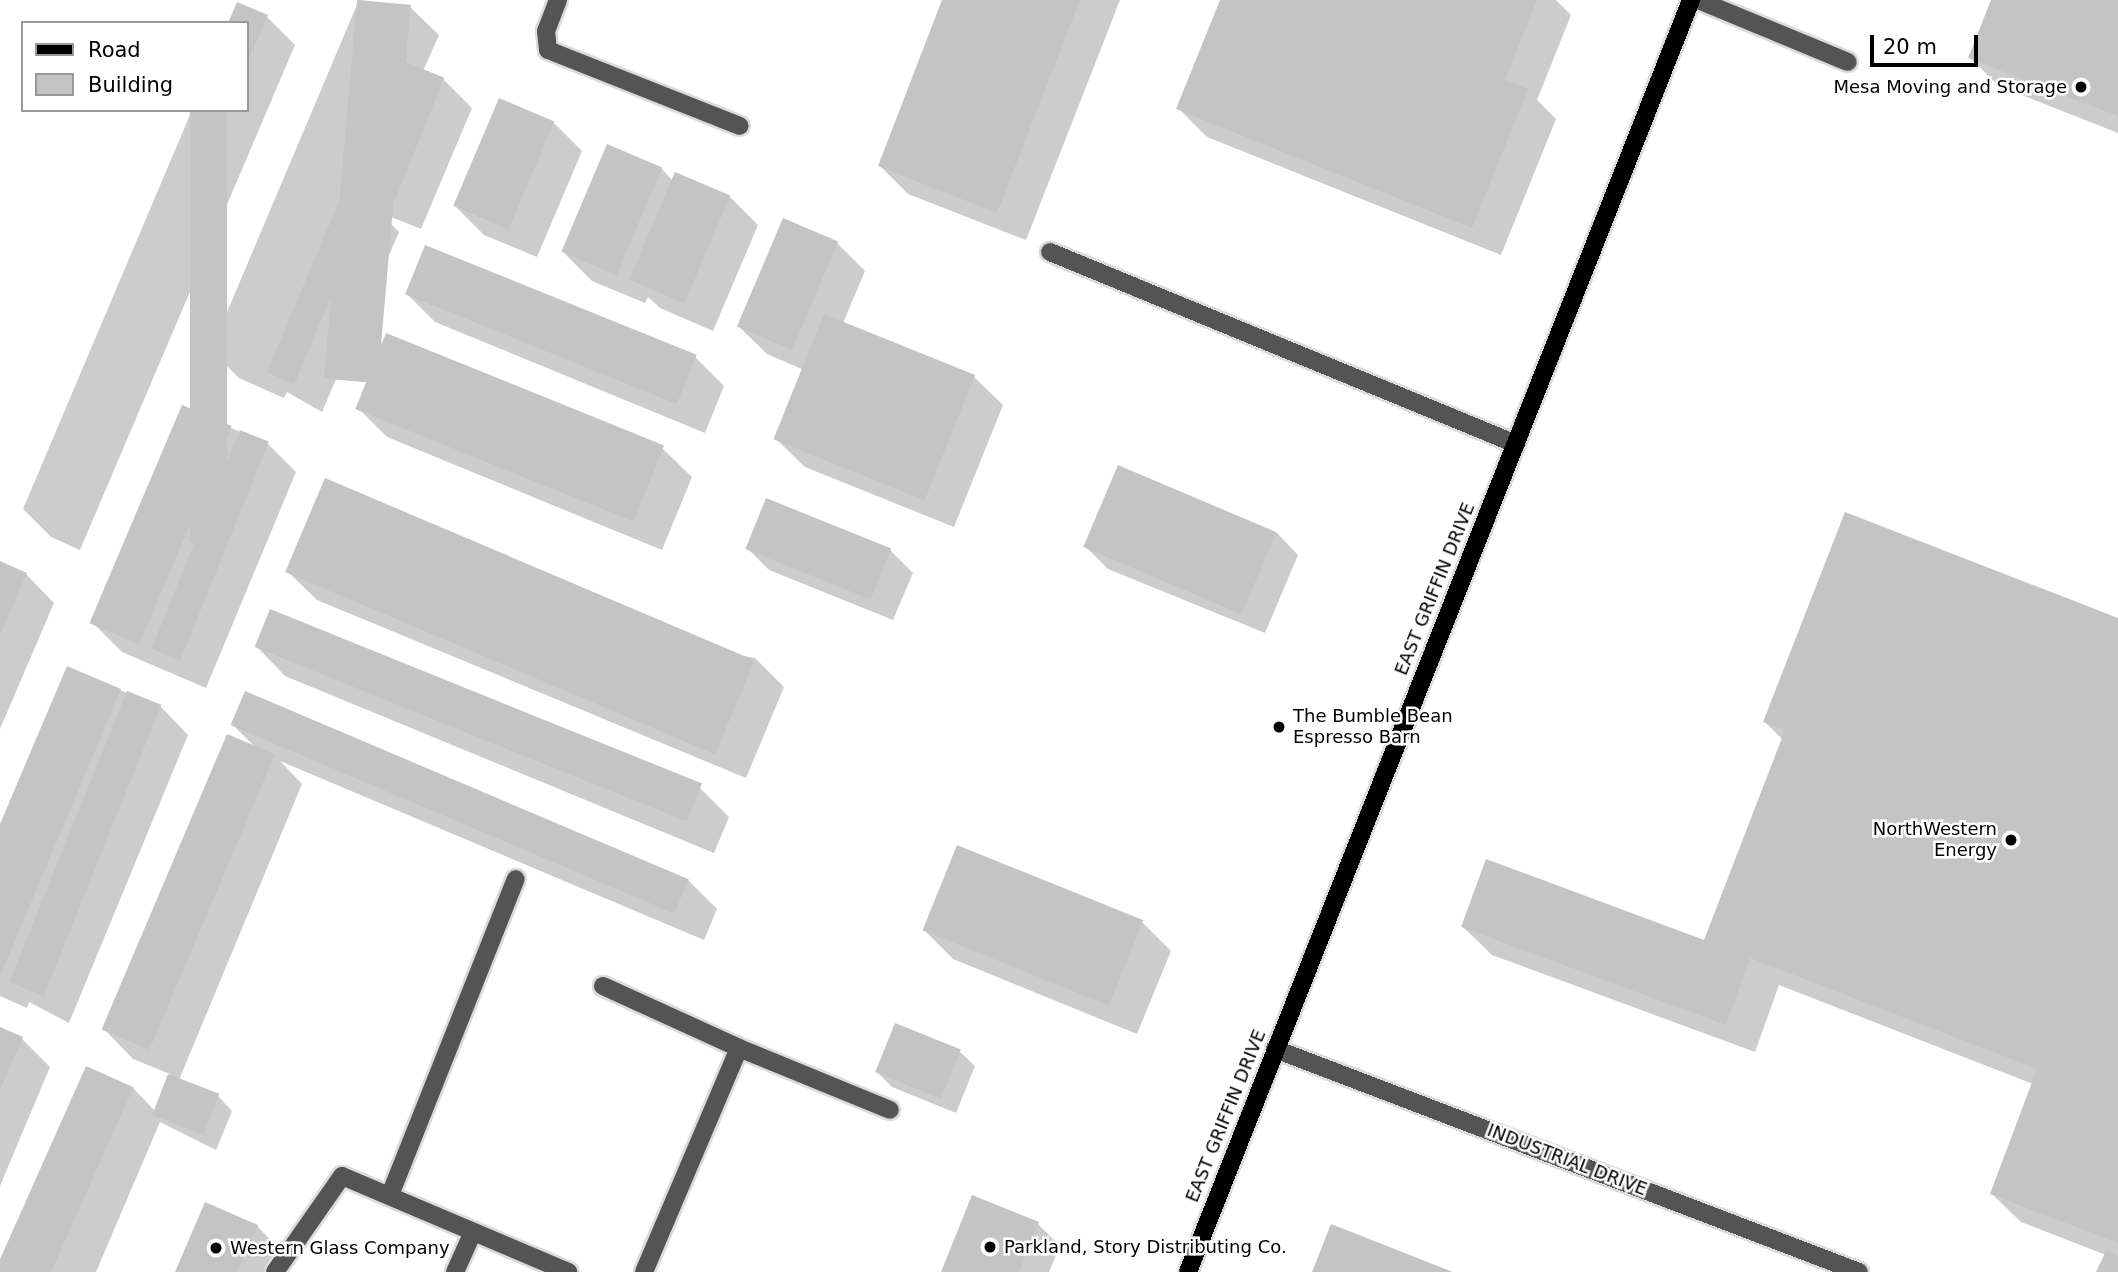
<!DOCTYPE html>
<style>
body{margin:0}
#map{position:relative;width:2118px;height:1272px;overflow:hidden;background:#fff;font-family:"DejaVu Sans",sans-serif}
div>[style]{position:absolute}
.shadow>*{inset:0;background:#0003}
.building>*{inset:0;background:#c4c4c4;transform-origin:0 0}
.roads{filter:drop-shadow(2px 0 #dbdbdb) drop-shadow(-2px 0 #dbdbdb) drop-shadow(0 2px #dbdbdb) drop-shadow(0 -2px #dbdbdb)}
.minor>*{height:18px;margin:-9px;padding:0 9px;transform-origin:9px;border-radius:9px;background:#545454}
.major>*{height:18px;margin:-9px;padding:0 9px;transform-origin:9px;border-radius:9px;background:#000}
.dots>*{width:19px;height:19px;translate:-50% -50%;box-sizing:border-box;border:4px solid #fff;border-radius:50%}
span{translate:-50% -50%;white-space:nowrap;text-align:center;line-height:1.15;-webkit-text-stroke:5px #fff;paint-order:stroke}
.poi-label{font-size:18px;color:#000}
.right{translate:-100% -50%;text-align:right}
.left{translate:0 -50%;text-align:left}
.street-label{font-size:18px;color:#000}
.legend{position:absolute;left:21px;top:21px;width:228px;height:91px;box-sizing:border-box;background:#fff;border:2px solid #999;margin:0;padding:9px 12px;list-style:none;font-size:21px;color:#000}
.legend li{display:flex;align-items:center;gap:14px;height:35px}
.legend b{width:35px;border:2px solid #999}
.scale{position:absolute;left:1870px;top:35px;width:108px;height:32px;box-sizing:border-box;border:4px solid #000;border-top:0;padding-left:9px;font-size:21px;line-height:24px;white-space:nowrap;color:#000;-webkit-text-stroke:5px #fff;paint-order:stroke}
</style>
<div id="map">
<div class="shadow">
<div style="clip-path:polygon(359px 0,410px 7px,439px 35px,423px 71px,443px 79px,472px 108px,421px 229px,379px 212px,399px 232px,322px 412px,287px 392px,284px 398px,239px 378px,211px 350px)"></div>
<div style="clip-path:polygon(944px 0,1120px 0,1026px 240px,908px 194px,880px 166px)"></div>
<div style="clip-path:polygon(1222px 0,1556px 0,1571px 15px,1537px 100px,1556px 119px,1501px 255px,1207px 137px,1178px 108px)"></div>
<div style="clip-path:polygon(1993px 0,2118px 0,2118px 133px,1999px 86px,1970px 58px)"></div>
<div style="clip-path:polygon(267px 17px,295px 45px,80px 550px,51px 537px,23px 509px,192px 110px,247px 110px,247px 23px)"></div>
<div style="clip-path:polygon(553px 122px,582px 151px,537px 257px,484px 235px,455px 206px)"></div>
<div style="clip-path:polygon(661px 168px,673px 181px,729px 196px,758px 225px,713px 331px,660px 308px,648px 297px,645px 303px,592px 281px,563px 252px)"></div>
<div style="clip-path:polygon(837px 243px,865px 271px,843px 323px,974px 377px,1003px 405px,954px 527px,805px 467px,776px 439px,804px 370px,767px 354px,738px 326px)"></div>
<div style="clip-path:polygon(407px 294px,695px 357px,724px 386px,705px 433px,435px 322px)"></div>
<div style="clip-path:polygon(183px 407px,268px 444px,296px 472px,206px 688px,122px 652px,93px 623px)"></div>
<div style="clip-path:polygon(358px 408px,663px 449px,692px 477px,662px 550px,387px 437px)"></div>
<div style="clip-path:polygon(767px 500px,890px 550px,913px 573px,893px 620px,769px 570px,747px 548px)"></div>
<div style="clip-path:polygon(1276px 532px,1298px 555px,1265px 633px,1108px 569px,1086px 547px)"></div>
<div style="clip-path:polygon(0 563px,26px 574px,54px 603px,0 729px)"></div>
<div style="clip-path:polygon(288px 572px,755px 658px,784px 687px,746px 778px,317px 600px)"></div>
<div style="clip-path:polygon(2118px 620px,2118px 1272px,2098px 1272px,2106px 1255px,2021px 1222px,1992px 1194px,2033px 1084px,1779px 985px,1755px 1052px,1492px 955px,1463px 927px,1705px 942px,1783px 740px,1765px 722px)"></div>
<div style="clip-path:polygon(257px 647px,700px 788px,729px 817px,714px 853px,285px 676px)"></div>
<div style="clip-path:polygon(120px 690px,160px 706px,188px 735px,69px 1023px,29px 1002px,27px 1008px,0 996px,0 829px)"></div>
<div style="clip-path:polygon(233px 725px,688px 880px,717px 909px,704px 940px,280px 761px,302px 784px,179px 1080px,218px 1096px,232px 1111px,216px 1150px,160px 1122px,96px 1272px,1px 1272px,133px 1088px,155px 1111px,170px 1074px,133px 1059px,105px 1030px,256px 748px)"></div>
<div style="clip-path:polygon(1142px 922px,1171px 951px,1137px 1034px,953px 959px,924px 930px)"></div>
<div style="clip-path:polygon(896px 1025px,960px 1052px,975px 1066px,956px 1113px,892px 1087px,877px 1072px)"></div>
<div style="clip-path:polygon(0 1029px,22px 1039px,50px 1067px,0 1186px)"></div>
<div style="clip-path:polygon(1038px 1224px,1060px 1246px,1049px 1272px,943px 1272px)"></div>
<div style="clip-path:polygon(257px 1226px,285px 1255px,278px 1272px,177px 1272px)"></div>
</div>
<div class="building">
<div style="left:357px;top:0;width:54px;height:380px;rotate:5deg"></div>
<div style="clip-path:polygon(942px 0,1080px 0,997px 213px,878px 166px)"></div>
<div style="clip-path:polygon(1220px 0,1537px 0,1505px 80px,1528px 89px,1472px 228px,1176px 109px)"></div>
<div style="clip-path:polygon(1991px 0,2118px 0,2118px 116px,1968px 58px)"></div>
<div style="clip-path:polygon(237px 2px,268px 15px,247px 64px,247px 23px,228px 23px)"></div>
<div style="left:398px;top:59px;width:50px;height:134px;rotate:22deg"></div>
<div style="left:499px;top:98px;width:60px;height:117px;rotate:23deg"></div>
<div style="left:190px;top:110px;width:37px;height:433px"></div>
<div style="left:607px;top:144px;width:60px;height:117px;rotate:23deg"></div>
<div style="left:675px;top:172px;width:60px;height:117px;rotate:23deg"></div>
<div style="left:344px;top:190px;width:30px;height:198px;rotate:23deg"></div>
<div style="left:783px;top:218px;width:60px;height:118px;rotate:23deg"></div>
<div style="left:425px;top:245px;width:293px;height:53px;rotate:22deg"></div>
<div style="left:824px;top:314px;width:163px;height:135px;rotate:22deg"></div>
<div style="left:386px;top:333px;width:300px;height:82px;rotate:22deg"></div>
<div style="left:182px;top:405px;width:54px;height:237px;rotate:23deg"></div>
<div style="left:240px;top:430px;width:31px;height:236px;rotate:22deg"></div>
<div style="left:1118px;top:465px;width:172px;height:89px;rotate:23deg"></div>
<div style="left:325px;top:478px;width:467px;height:102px;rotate:23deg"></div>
<div style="left:766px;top:498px;width:135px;height:55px;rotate:22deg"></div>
<div style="clip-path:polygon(1845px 512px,2118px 618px,2118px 1243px,1990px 1194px,2037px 1069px,1750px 958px,1726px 1025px,1461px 927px,1486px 859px,1704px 940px,1785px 730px,1763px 722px)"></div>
<div style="clip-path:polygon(0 561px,27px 573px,0 635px)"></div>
<div style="left:270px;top:609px;width:466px;height:41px;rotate:22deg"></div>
<div style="clip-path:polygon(67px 666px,121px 689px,0 976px,0 824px)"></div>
<div style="left:127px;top:691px;width:37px;height:314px;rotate:22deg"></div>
<div style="left:245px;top:691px;width:482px;height:37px;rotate:23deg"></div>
<div style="left:227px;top:734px;width:52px;height:321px;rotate:23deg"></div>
<div style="left:957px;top:845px;width:201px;height:92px;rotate:22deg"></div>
<div style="left:895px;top:1023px;width:71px;height:53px;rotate:22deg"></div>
<div style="clip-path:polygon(0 1027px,23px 1037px,0 1090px)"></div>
<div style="left:86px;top:1066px;width:52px;height:223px;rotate:24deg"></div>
<div style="left:168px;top:1074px;width:55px;height:44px;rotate:21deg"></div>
<div style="clip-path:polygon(972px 1195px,1039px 1222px,1019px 1272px,941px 1272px)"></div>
<div style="clip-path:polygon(205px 1202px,258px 1225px,237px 1272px,175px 1272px)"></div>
<div style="clip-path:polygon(1331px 1224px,1453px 1272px,1312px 1272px)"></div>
<div style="clip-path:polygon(2106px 1251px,2118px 1256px,2118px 1272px,2096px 1272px)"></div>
</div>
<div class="roads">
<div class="minor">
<div style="left:558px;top:0;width:33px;rotate:111deg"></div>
<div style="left:546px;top:31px;width:19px;rotate:84deg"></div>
<div style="left:548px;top:50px;width:206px;rotate:21.6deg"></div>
<div style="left:1698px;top:0;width:162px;rotate:22.5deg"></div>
<div style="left:1050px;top:252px;width:504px;rotate:22.39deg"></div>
<div style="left:603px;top:986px;width:149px;rotate:24.5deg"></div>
<div style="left:739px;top:1048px;width:243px;rotate:113deg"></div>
<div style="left:739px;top:1048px;width:163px;rotate:22.3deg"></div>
<div style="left:1275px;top:1049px;width:625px;rotate:20.9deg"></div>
<div style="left:390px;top:1195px;width:340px;rotate:-68.3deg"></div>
<div style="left:275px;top:1272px;width:117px;rotate:-55.1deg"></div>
<div style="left:342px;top:1176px;width:246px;rotate:23deg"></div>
<div style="left:455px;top:1272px;width:44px;rotate:-65.8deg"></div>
</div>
<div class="major">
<div style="left:1188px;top:1272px;width:1368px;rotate:-68.42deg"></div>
</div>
</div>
<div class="dots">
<div style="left:2081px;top:87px;background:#000"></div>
<div style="left:1279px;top:727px;background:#000"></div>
<div style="left:2011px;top:840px;background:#000"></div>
<div style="left:990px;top:1247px;background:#000"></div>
<div style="left:216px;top:1248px;background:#000"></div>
</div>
<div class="poi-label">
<span class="right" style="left:2067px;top:87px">Mesa Moving and Storage</span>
<span class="left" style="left:1293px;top:727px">The Bumble Bean<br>Espresso Barn</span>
<span class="right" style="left:1997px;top:840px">NorthWestern<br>Energy</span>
<span class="left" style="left:1004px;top:1247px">Parkland, Story Distributing Co.</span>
<span class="left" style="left:230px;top:1248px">Western Glass Company</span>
</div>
<div class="street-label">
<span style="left:1435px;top:589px;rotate:-68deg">EAST GRIFFIN DRIVE</span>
<span style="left:1226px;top:1116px;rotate:-68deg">EAST GRIFFIN DRIVE</span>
<span style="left:1567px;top:1160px;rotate:21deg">INDUSTRIAL DRIVE</span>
</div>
<ul class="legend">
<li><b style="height:9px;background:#000"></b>Road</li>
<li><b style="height:19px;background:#c4c4c4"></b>Building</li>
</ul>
<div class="scale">20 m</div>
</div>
